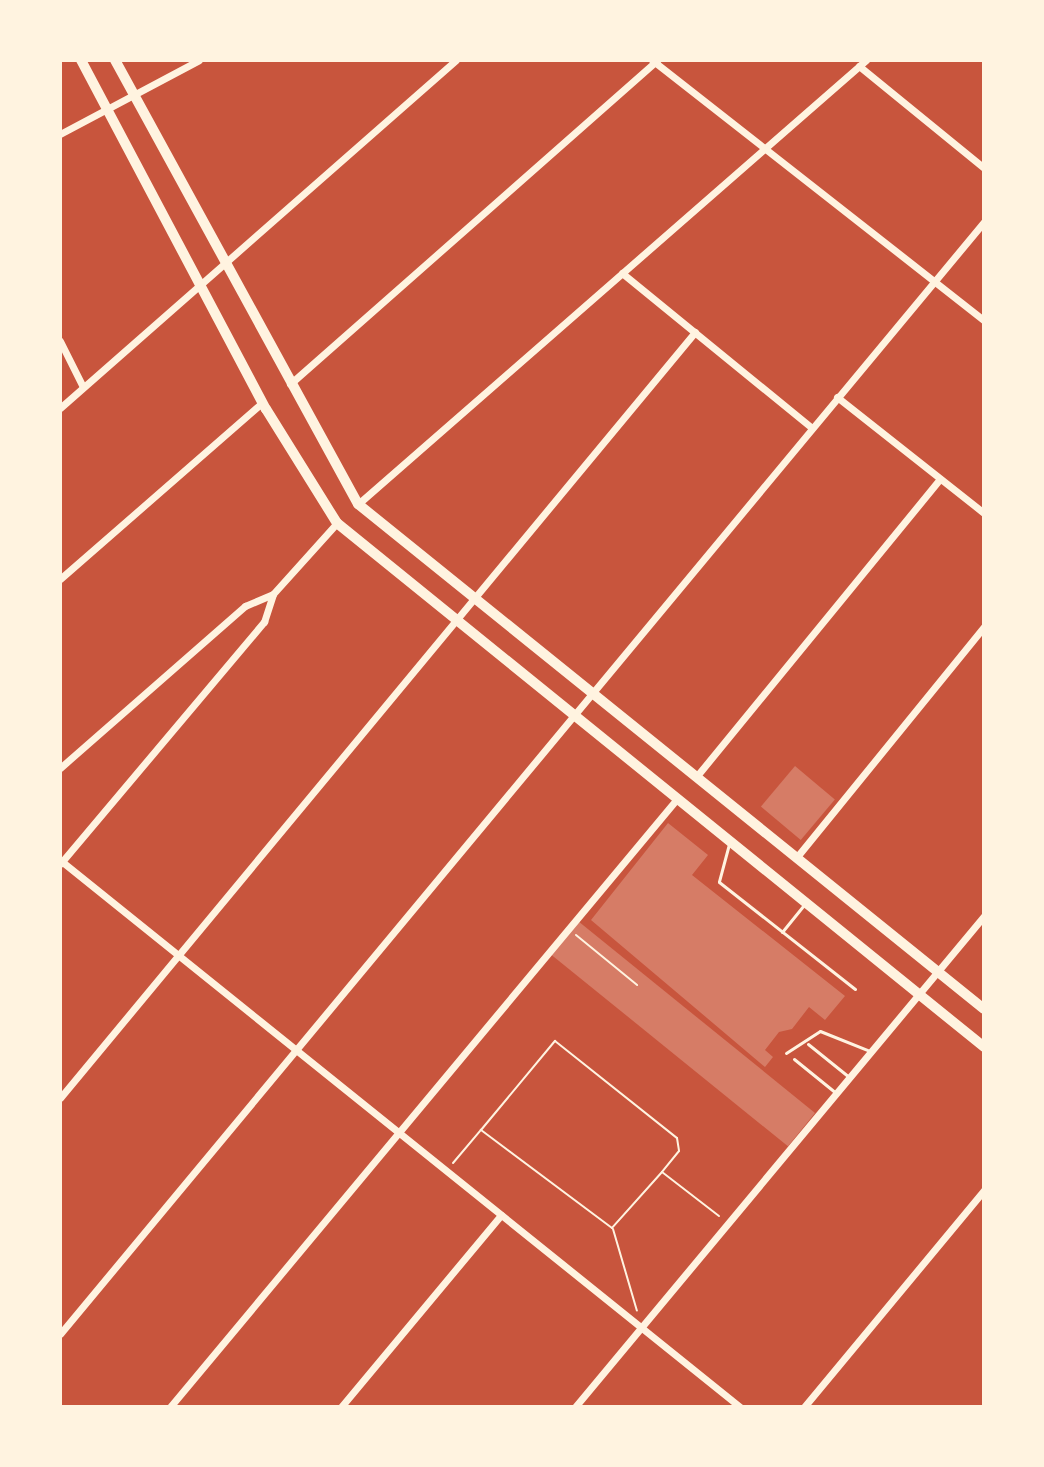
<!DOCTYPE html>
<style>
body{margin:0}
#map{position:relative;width:1044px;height:1467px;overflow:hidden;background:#c8553d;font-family:Signika,sans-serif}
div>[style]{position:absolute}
.building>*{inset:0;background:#d67c66;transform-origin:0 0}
.path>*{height:2px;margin:-1px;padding:0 1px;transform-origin:1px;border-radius:1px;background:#fff3e0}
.service>*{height:3px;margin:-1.5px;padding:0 1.5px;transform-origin:1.5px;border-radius:1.5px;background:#fff3e0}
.minor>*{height:7px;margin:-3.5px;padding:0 3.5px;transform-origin:3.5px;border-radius:3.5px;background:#fff3e0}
.secondary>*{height:10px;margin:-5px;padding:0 5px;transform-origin:5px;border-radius:5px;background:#fff3e0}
span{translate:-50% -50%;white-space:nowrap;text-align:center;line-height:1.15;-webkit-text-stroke:6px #fff3e0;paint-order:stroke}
.frame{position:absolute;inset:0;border:62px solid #fff3e0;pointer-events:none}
</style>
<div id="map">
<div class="building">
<div style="left:795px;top:766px;width:52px;height:53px;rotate:40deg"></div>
<div style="clip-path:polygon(668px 823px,708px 855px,692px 875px,845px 996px,825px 1020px,809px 1007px,792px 1029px,779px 1032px,765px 1050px,773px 1057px,765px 1067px,591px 920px)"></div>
<div style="left:578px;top:921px;width:305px;height:43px;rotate:39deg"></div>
</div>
<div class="path">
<div style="left:576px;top:935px;width:79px;rotate:39.3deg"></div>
<div style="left:453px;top:1163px;width:42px;rotate:-49.8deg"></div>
<div style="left:662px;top:1172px;width:75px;rotate:131.8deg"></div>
<div style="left:612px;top:1228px;width:164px;rotate:-143.2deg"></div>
<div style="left:481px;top:1130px;width:116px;rotate:-50.3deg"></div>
<div style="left:555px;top:1041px;width:156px;rotate:38.5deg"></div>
<div style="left:677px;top:1138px;width:13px;rotate:81deg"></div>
<div style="left:679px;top:1151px;width:27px;rotate:129deg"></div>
<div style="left:662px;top:1172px;width:72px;rotate:37.7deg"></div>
<div style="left:613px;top:1229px;width:85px;rotate:73.7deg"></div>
</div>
<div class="service">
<div style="left:729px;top:844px;width:39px;rotate:105deg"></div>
<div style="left:719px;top:882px;width:173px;rotate:38.2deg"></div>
<div style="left:782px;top:932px;width:36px;rotate:-51deg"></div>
<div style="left:808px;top:1044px;width:53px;rotate:38.8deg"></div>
<div style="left:786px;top:1053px;width:40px;rotate:-32.9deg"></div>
<div style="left:820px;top:1031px;width:54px;rotate:21.8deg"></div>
<div style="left:794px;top:1059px;width:54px;rotate:39deg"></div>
</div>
<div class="minor">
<div style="left:652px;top:60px;width:422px;rotate:38.1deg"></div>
<div style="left:859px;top:66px;width:161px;rotate:39.2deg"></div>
<div style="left:60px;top:134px;width:157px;rotate:-28deg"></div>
<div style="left:622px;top:273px;width:245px;rotate:39.2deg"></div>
<div style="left:60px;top:341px;width:51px;rotate:63.4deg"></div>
<div style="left:290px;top:384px;width:490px;rotate:-41.4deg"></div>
<div style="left:837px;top:397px;width:187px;rotate:38.3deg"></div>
<div style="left:60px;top:408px;width:527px;rotate:-41.31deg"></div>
<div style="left:358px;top:504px;width:675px;rotate:-41.15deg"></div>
<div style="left:60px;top:579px;width:268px;rotate:-41.1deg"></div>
<div style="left:60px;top:768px;width:246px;rotate:-41.2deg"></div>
<div style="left:245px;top:606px;width:30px;rotate:-23deg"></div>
<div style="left:273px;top:594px;width:96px;rotate:-48deg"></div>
<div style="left:696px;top:777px;width:385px;rotate:-50.7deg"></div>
<div style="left:796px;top:858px;width:298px;rotate:-50.9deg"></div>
<div style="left:60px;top:860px;width:873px;rotate:38.81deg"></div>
<div style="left:60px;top:864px;width:317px;rotate:-49.9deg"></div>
<div style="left:264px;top:622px;width:29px;rotate:-72deg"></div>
<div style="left:60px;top:1098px;width:995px;rotate:-50.34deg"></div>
<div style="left:60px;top:1334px;width:1446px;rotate:-50.28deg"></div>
<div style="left:170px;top:1407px;width:789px;rotate:-50.19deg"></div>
<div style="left:341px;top:1407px;width:250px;rotate:-50.2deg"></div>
<div style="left:575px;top:1407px;width:639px;rotate:-50.21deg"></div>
<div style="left:804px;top:1407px;width:282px;rotate:-50.3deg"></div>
</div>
<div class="secondary">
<div style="left:81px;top:60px;width:395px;rotate:62.1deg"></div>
<div style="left:266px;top:409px;width:134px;rotate:58.1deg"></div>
<div style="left:337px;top:523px;width:833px;rotate:39deg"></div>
<div style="left:115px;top:60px;width:506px;rotate:61.31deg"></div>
<div style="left:358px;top:504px;width:804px;rotate:38.89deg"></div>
</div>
<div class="frame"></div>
</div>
